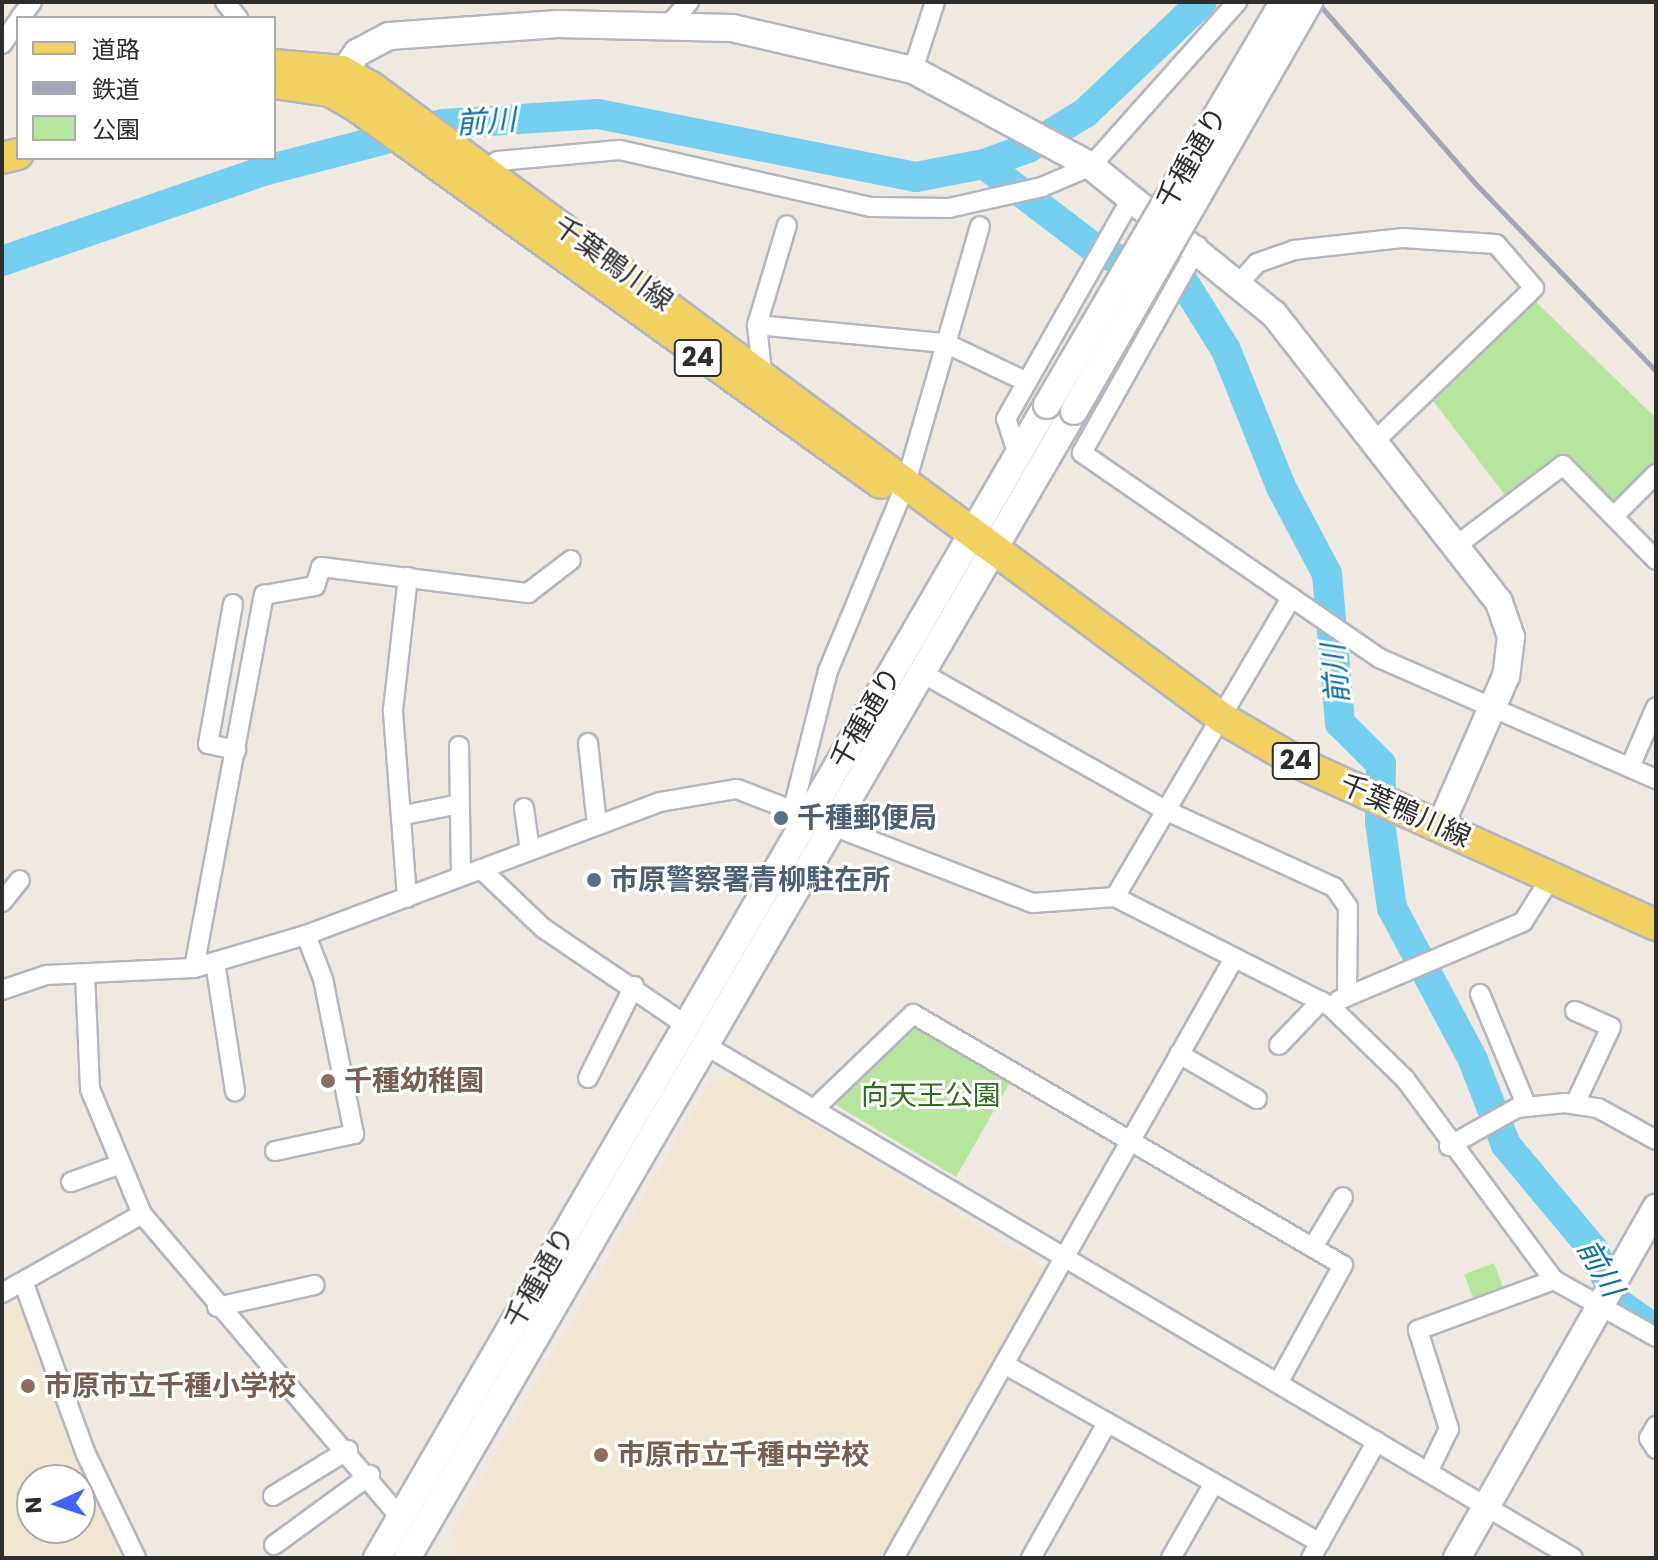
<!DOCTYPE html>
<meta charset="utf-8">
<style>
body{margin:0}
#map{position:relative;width:1658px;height:1560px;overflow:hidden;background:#efe9e1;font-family:Poppins,"Noto Sans JP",sans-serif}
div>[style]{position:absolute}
.education>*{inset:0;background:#f0e6d1}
.green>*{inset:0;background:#b6e59e;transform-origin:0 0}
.river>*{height:30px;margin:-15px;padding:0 15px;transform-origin:15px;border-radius:15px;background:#75cff0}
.roads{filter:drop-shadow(2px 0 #b4b7c1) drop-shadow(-2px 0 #b4b7c1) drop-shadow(0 2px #b4b7c1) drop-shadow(0 -2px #b4b7c1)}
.street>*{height:18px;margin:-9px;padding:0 9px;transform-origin:9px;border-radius:9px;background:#fff}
.secondary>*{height:26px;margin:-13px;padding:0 13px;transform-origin:13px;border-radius:13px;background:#fff}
.primary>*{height:30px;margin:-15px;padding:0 15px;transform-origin:15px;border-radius:15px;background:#f2d163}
.rail>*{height:5px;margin:-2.5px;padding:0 2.5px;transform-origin:2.5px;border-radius:2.5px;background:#a3a6b8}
.bridges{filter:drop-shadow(2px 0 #b4b7c1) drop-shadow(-2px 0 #b4b7c1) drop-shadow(0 2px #b4b7c1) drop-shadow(0 -2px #b4b7c1)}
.secondary-bridge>*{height:26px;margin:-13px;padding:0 13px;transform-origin:13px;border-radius:13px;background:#fff}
.dots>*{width:22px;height:22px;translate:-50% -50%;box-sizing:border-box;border:4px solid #fff;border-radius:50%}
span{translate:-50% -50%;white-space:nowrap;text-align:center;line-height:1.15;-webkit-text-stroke:6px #fff;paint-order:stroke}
.shield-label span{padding:2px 6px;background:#fff;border:2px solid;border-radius:6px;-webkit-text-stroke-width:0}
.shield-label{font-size:26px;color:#2e2e2e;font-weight:700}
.street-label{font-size:28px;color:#2e2e2e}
.service-label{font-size:28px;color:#4e5e75;font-weight:700}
.left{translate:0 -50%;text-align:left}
.education-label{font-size:28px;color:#785e54;font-weight:700}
.park-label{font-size:28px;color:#2c6e1b}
.water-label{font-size:30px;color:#0d6fa3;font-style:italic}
.frame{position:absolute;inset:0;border:4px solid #2e2e2e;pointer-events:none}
.legend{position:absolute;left:16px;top:16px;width:260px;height:144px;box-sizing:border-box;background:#fff;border:2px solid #ababab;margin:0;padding:10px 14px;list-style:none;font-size:24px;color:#2e2e2e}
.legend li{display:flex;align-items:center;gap:16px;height:40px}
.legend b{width:40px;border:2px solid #ababab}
.north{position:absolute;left:16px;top:1464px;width:80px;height:80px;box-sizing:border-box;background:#fff;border:2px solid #ababab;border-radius:50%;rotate:267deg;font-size:22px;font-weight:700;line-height:32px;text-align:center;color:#2e2e2e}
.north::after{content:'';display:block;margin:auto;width:28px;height:36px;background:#4264fb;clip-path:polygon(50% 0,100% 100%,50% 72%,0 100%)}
</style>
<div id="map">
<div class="education">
<div style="clip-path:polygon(735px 1076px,1048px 1270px,880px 1558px,468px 1558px,458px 1552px,452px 1529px,709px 1083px)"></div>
<div style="clip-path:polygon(evenodd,4px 1300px,27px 1308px,128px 1558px,2px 1558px,4px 1300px,32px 1480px,80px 1480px,80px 1528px,32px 1528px,32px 1480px)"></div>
</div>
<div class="green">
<div style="clip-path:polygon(1535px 301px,1656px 418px,1656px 462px,1616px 502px,1560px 454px,1505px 495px,1431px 398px)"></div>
<div style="clip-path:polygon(918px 1024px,1012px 1079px,956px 1177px,836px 1105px,836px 1097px)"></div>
<div style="left:1494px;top:1263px;width:30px;height:32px;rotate:69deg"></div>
</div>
<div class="river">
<div style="left:984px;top:164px;width:147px;rotate:37.3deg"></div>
<div style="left:1101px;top:253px;width:87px;rotate:18.9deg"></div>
<div style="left:1183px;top:281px;width:81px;rotate:58.1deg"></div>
<div style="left:1226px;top:350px;width:148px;rotate:68.1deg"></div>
<div style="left:1281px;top:487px;width:98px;rotate:62.1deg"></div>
<div style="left:1327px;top:574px;width:150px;rotate:85deg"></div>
<div style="left:1340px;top:723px;width:58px;rotate:45deg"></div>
<div style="left:1381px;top:764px;width:58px;rotate:91deg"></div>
<div style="left:1380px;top:822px;width:87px;rotate:82.1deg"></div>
<div style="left:1392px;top:908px;width:172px;rotate:61.9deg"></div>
<div style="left:1473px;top:1060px;width:91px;rotate:68.8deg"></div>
<div style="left:1506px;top:1145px;width:136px;rotate:50.1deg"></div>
<div style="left:1593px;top:1249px;width:60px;rotate:65.2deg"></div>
<div style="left:1618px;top:1303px;width:47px;rotate:35.4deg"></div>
<div style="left:2px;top:261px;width:280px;rotate:-19deg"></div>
<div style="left:267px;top:170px;width:182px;rotate:-14.6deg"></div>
<div style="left:443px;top:124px;width:155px;rotate:-3.7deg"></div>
<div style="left:598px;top:114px;width:324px;rotate:11.2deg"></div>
<div style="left:916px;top:177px;width:69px;rotate:-10.8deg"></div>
<div style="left:984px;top:164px;width:47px;rotate:-20deg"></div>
<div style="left:1028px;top:148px;width:67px;rotate:-31.6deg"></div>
<div style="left:1085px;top:113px;width:161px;rotate:-43.5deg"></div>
</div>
<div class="roads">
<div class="street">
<div style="left:225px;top:2px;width:21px;rotate:51deg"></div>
<div style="left:20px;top:18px;width:20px;rotate:-53deg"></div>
<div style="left:671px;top:22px;width:27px;rotate:-48deg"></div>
<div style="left:2px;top:44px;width:28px;rotate:-55deg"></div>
<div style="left:913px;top:70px;width:71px;rotate:-72.1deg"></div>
<div style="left:485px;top:171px;width:16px;rotate:-38deg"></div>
<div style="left:498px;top:161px;width:122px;rotate:-5.2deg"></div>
<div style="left:620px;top:150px;width:257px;rotate:12.8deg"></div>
<div style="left:871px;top:207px;width:78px;rotate:0.7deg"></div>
<div style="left:949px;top:208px;width:95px;rotate:-12.7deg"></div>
<div style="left:1042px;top:187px;width:53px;rotate:-23.2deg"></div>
<div style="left:1091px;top:166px;width:220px;rotate:-48.3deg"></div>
<div style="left:1198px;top:246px;width:237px;rotate:119.3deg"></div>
<div style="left:1082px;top:453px;width:361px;rotate:34.6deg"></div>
<div style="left:1379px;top:658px;width:302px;rotate:23.6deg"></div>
<div style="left:1241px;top:281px;width:24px;rotate:-48deg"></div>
<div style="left:1257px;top:263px;width:39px;rotate:-19deg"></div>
<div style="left:1294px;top:250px;width:110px;rotate:-6.3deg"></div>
<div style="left:1403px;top:238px;width:93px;rotate:3.7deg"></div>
<div style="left:1496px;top:244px;width:58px;rotate:49.2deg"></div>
<div style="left:1534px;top:288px;width:219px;rotate:136.1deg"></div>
<div style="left:757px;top:325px;width:189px;rotate:5.5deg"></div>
<div style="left:945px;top:343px;width:91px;rotate:25.4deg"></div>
<div style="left:762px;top:372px;width:47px;rotate:-96.1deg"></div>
<div style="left:757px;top:325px;width:104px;rotate:-73.3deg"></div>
<div style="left:1018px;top:455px;width:38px;rotate:-108deg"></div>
<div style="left:1006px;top:419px;width:255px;rotate:-60.4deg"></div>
<div style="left:907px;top:479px;width:263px;rotate:-73.9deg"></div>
<div style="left:1615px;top:515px;width:58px;rotate:-45deg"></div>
<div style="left:1457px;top:545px;width:133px;rotate:-37deg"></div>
<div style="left:1563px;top:465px;width:133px;rotate:45.6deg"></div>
<div style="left:233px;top:604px;width:142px;rotate:100.1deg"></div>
<div style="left:208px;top:744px;width:29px;rotate:12deg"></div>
<div style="left:922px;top:673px;width:281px;rotate:29.4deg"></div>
<div style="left:1167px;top:811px;width:183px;rotate:24.5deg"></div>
<div style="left:1334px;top:887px;width:24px;rotate:55deg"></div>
<div style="left:1348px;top:907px;width:88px;rotate:90.7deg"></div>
<div style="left:588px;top:743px;width:82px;rotate:83.7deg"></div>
<div style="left:459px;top:746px;width:130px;rotate:89.1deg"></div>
<div style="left:1630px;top:767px;width:65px;rotate:-66.6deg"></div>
<div style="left:794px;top:805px;width:138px;rotate:-75.8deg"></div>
<div style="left:828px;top:671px;width:190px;rotate:-67.4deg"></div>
<div style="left:524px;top:808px;width:43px;rotate:82.1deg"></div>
<div style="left:404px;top:815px;width:57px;rotate:-11.1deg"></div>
<div style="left:481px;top:869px;width:86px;rotate:43.6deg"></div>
<div style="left:543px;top:928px;width:174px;rotate:34.2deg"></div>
<div style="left:1115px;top:897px;width:348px;rotate:-59.5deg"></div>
<div style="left:407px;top:898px;width:189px;rotate:-94.3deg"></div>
<div style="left:393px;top:710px;width:134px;rotate:-83.6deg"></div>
<div style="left:2px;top:902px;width:28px;rotate:-51deg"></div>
<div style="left:215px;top:962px;width:131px;rotate:81.2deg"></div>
<div style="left:194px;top:968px;width:380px;rotate:-79.4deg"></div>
<div style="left:264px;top:595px;width:52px;rotate:-10deg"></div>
<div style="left:315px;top:586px;width:20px;rotate:-72deg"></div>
<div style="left:321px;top:567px;width:209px;rotate:7.2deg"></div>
<div style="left:528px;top:593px;width:54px;rotate:-37.5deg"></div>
<div style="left:85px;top:974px;width:115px;rotate:87.5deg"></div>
<div style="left:90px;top:1089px;width:135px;rotate:67.4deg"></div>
<div style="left:142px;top:1214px;width:398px;rotate:49.6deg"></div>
<div style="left:2px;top:990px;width:46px;rotate:-18.8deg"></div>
<div style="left:46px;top:975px;width:148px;rotate:-2.7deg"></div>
<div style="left:194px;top:968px;width:117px;rotate:-16.4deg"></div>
<div style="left:306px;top:935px;width:378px;rotate:-20.6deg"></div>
<div style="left:660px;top:802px;width:78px;rotate:-9.6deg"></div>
<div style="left:737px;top:789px;width:317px;rotate:21.1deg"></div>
<div style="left:1033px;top:903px;width:82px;rotate:-4.2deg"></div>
<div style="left:1115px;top:897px;width:241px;rotate:26.9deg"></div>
<div style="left:1330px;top:1006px;width:105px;rotate:44.2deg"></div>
<div style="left:1405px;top:1079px;width:250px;rotate:53.5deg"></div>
<div style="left:1554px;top:1280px;width:117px;rotate:29.2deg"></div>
<div style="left:1480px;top:994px;width:122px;rotate:67.4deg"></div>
<div style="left:1339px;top:1000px;width:200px;rotate:-23deg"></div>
<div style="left:1523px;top:922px;width:51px;rotate:-57.9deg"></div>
<div style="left:1575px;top:1011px;width:39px;rotate:24deg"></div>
<div style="left:1611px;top:1027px;width:85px;rotate:115.1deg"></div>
<div style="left:705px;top:1045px;width:1008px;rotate:30.58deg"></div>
<div style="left:1279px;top:1045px;width:61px;rotate:-46.3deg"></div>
<div style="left:1179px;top:1054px;width:90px;rotate:30deg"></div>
<div style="left:588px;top:1078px;width:103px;rotate:-63.4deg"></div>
<div style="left:815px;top:1108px;width:136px;rotate:-43.8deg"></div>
<div style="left:913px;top:1014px;width:498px;rotate:30.3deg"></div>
<div style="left:1343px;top:1265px;width:135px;rotate:118.8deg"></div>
<div style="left:1449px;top:1146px;width:78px;rotate:-29.2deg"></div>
<div style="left:1517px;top:1108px;width:48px;rotate:-5.9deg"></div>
<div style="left:1565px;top:1103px;width:33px;rotate:9deg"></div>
<div style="left:1598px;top:1108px;width:66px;rotate:28.9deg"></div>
<div style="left:275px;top:1151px;width:81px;rotate:-12.1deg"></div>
<div style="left:354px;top:1134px;width:158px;rotate:-101.3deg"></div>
<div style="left:323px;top:979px;width:47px;rotate:-111.1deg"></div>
<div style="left:71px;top:1182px;width:53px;rotate:-19.8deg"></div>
<div style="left:1313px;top:1247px;width:58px;rotate:-59deg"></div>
<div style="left:24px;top:1284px;width:181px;rotate:70deg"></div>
<div style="left:86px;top:1454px;width:115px;rotate:64.3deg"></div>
<div style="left:2px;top:1293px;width:161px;rotate:-29.4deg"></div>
<div style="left:217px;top:1307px;width:100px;rotate:-12.7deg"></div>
<div style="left:1004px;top:1364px;width:363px;rotate:29.5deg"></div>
<div style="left:1656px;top:1426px;width:14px;rotate:120deg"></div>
<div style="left:1649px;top:1438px;width:13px;rotate:58deg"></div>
<div style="left:1428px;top:1472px;width:48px;rotate:-64deg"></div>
<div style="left:1449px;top:1429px;width:104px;rotate:-107.4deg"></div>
<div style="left:1418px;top:1330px;width:145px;rotate:-20.2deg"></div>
<div style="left:273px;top:1496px;width:88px;rotate:-31.5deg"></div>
<div style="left:274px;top:1545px;width:119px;rotate:-36.1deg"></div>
<div style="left:894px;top:1558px;width:687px;rotate:-60.45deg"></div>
<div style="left:1031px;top:1558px;width:155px;rotate:-60.6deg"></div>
<div style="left:1171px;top:1558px;width:86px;rotate:-60.2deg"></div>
<div style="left:1311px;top:1558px;width:134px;rotate:-60.6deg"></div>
</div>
<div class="secondary">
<div style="left:333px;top:87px;width:42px;rotate:-54.8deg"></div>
<div style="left:357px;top:53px;width:36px;rotate:-28deg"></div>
<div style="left:389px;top:36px;width:169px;rotate:-4.1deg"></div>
<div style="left:558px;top:24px;width:174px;rotate:1.3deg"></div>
<div style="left:732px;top:28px;width:186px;rotate:13.1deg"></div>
<div style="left:913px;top:70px;width:202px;rotate:28.3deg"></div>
<div style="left:1091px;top:166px;width:235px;rotate:39deg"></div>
<div style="left:1274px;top:314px;width:365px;rotate:52deg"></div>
<div style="left:1499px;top:602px;width:37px;rotate:71deg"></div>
<div style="left:1511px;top:637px;width:39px;rotate:97deg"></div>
<div style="left:1506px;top:676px;width:164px;rotate:113.7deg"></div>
<div style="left:377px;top:1558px;width:1334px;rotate:-59.84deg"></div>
<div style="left:407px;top:1558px;width:1327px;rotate:-59.82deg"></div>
<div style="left:1457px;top:1558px;width:403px;rotate:-60.4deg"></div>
</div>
<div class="primary">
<div style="left:274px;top:65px;width:68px;rotate:5deg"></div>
<div style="left:342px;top:71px;width:33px;rotate:29deg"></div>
<div style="left:371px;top:87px;width:1059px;rotate:36.56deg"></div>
<div style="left:1222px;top:718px;width:89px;rotate:30.3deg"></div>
<div style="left:1299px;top:763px;width:392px;rotate:24.4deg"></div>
<div style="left:274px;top:83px;width:57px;rotate:8.1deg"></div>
<div style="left:330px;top:91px;width:30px;rotate:30deg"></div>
<div style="left:356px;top:106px;width:646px;rotate:35.68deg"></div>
<div style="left:2px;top:158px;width:16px;rotate:-14deg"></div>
</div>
</div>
<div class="rail">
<div style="left:1317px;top:2px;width:239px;rotate:48.9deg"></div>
<div style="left:1474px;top:182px;width:262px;rotate:46.1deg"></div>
</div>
<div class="bridges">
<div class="secondary-bridge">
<div style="left:1047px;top:405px;width:467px;rotate:-59.6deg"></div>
<div style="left:1074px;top:411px;width:472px;rotate:-60.1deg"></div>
</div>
</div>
<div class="dots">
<div style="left:781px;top:818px;background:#5c6f8a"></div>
<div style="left:594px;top:880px;background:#5c6f8a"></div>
<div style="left:328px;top:1081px;background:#8d6e63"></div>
<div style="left:28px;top:1386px;background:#8d6e63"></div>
<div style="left:601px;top:1455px;background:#8d6e63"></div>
</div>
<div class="shield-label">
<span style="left:698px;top:358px">24</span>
<span style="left:1296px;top:761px">24</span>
</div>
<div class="street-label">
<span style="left:1192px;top:158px;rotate:-60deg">千種通り</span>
<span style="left:613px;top:264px;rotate:36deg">千葉鴨川線</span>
<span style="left:866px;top:718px;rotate:-60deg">千種通り</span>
<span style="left:1405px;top:811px;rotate:24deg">千葉鴨川線</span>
<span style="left:540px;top:1278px;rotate:-60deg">千種通り</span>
</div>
<div class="service-label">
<span class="left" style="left:797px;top:818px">千種郵便局</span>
<span class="left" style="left:610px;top:880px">市原警察署青柳駐在所</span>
</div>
<div class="education-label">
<span class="left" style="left:344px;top:1081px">千種幼稚園</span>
<span class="left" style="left:44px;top:1386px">市原市立千種小学校</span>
<span class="left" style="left:617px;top:1455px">市原市立千種中学校</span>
</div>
<div class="park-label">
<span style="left:931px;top:1096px">向天王公園</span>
</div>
<div class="water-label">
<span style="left:486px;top:122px;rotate:-4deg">前川</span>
<span style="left:1336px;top:674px;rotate:-95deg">前川</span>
<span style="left:1600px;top:1268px;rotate:60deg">前川</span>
</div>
<div class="frame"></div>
<ul class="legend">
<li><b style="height:10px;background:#f2d163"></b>道路</li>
<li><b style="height:10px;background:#a3a6b8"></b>鉄道</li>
<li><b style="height:22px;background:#b6e59e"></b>公園</li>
</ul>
<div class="north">N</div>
</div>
